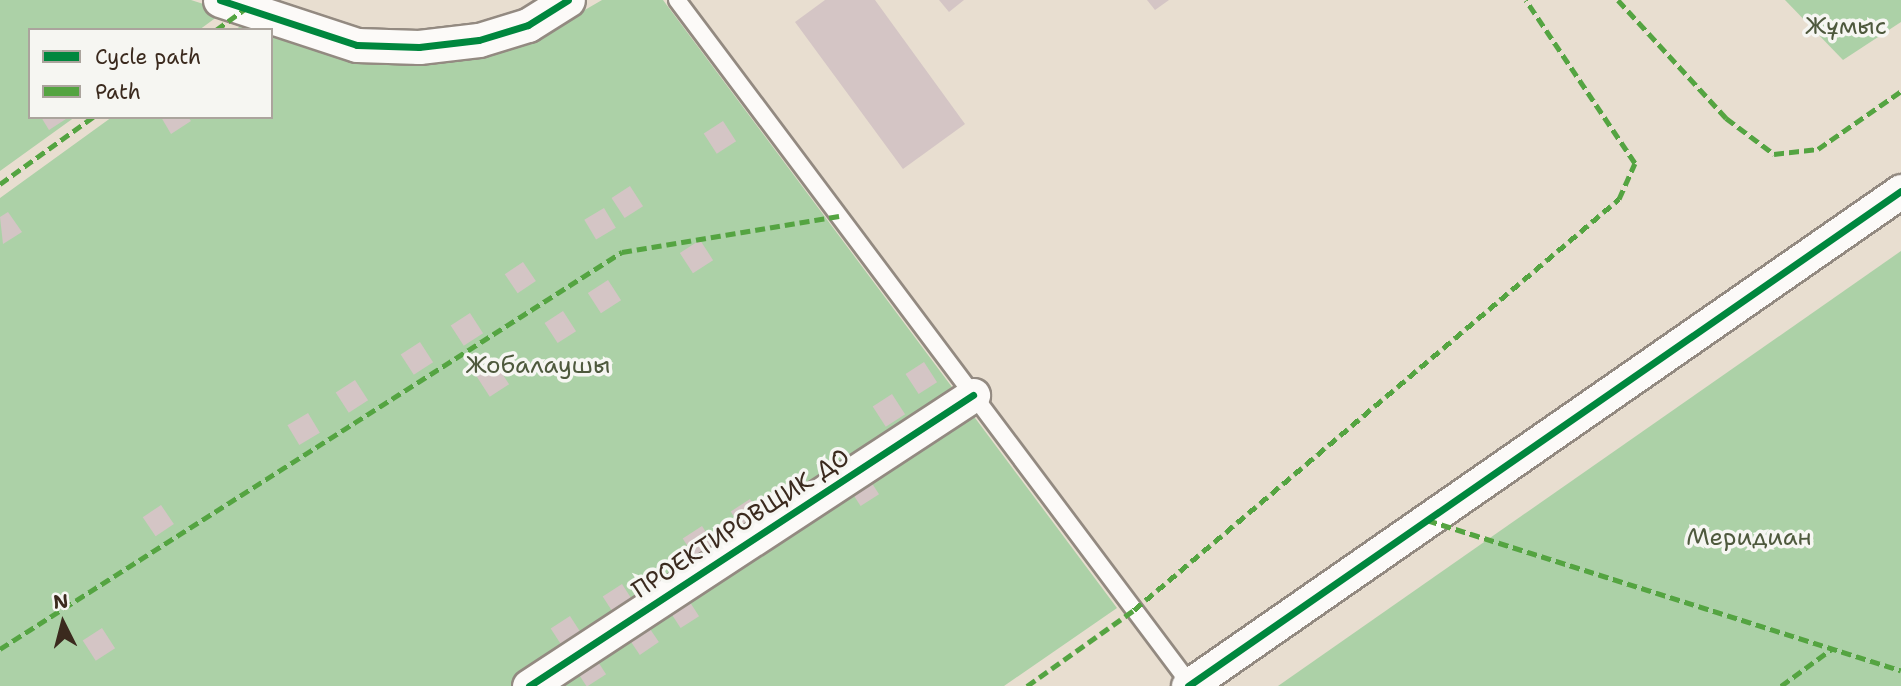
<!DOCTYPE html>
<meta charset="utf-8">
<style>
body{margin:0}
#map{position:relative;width:1901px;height:686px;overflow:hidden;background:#e8ded0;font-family:"Shantell Sans",sans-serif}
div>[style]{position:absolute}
.green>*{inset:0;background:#acd1a7}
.building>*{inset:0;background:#d4c5c5;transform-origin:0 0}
.roads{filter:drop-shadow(2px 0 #938a81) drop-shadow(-2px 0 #938a81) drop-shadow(0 2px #938a81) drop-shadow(0 -2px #938a81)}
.lane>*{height:16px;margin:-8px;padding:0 8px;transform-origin:8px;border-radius:8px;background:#fcfaf8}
.street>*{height:33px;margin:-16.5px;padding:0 16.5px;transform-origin:16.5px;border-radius:16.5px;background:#fcfaf8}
.quiet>*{height:5px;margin-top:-2.5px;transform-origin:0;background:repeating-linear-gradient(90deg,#54a441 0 10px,transparent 0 15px)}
.cycleway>*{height:7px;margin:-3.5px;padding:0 3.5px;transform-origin:3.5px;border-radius:3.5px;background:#00873e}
span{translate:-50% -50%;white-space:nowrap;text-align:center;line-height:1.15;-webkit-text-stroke:7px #f6f6f2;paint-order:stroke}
.park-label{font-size:24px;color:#4e593d}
.street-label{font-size:24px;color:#3b2a1e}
.legend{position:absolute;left:28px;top:28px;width:245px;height:91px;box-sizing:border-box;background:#f6f6f2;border:2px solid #aba49d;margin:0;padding:9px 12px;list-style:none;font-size:21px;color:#3b2a1e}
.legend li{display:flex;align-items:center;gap:14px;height:35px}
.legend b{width:35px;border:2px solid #aba49d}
.north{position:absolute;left:28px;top:588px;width:70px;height:70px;-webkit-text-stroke:5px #f6f6f2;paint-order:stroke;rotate:354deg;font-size:19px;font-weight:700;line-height:28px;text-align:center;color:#3b2a1e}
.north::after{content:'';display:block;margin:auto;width:24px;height:32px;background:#3b2a1e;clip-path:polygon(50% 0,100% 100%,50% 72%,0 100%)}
</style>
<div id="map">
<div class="green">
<div style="clip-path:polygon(0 0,191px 0,225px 11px,199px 30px,30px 30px,30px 117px,75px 117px,0 171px)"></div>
<div style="clip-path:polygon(602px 0,663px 0,1117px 608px,1004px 686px,0 686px,0 198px,112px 117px,271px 117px,271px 30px,235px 30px,247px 21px,330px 49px,552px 29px)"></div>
<div style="clip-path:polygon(1785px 0,1901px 0,1901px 22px,1843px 60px)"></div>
<div style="clip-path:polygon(1901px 251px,1901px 686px,1278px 686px)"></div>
</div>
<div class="building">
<div style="clip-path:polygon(825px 0,875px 0,965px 124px,903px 169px,795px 22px)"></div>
<div style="clip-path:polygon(939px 0,964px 0,949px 12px)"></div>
<div style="clip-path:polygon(1147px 0,1169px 0,1155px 10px)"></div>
<div style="clip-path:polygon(41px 117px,69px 117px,49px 130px)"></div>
<div style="clip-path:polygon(161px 117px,188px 117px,191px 121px,171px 134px)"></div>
<div style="left:723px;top:121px;width:24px;height:23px;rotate:57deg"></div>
<div style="left:630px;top:186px;width:24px;height:22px;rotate:57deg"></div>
<div style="left:604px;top:208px;width:23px;height:23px;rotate:59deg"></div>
<div style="clip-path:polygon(8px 212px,22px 232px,3px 244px,0 217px)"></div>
<div style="left:700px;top:240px;width:24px;height:24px;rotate:57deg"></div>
<div style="left:523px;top:262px;width:23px;height:22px;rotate:56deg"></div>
<div style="left:608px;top:280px;width:24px;height:24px;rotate:57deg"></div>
<div style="left:563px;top:311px;width:24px;height:22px;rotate:57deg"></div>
<div style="left:470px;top:313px;width:24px;height:23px;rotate:57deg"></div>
<div style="left:420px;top:342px;width:24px;height:23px;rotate:57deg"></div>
<div style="left:924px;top:362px;width:24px;height:22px;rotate:57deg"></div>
<div style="left:496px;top:364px;width:24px;height:23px;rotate:57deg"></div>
<div style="left:355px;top:380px;width:24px;height:23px;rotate:57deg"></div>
<div style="left:892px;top:394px;width:24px;height:23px;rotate:57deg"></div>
<div style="left:308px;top:413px;width:23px;height:24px;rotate:59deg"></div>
<div style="left:866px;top:474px;width:24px;height:22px;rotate:57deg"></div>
<div style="left:750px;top:499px;width:24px;height:23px;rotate:57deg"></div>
<div style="left:161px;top:505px;width:23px;height:22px;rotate:56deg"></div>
<div style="left:702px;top:526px;width:24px;height:23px;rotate:57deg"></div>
<div style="left:622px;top:584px;width:24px;height:23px;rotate:57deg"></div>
<div style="left:686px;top:596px;width:24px;height:22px;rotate:57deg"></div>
<div style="left:570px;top:616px;width:24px;height:23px;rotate:57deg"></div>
<div style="left:646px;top:623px;width:23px;height:23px;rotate:56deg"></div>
<div style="left:102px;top:628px;width:24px;height:23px;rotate:57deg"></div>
<div style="left:593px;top:654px;width:24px;height:23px;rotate:57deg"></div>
</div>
<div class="roads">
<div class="lane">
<div style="left:677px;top:0;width:855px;rotate:53.13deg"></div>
</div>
<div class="street">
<div style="left:220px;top:0;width:144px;rotate:18.2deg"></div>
<div style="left:357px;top:45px;width:62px;rotate:1.8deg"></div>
<div style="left:419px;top:47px;width:60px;rotate:-6.7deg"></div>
<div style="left:479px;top:40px;width:51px;rotate:-17deg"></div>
<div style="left:528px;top:25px;width:47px;rotate:-32deg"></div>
<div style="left:529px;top:686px;width:531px;rotate:-33.24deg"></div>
<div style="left:1188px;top:686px;width:868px;rotate:-34.77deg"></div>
</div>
</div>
<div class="quiet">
<div style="left:1618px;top:0;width:160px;rotate:47.5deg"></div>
<div style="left:1726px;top:118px;width:60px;rotate:36.9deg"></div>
<div style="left:1774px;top:154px;width:44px;rotate:-6.5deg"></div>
<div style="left:1818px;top:149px;width:101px;rotate:-34.9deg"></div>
<div style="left:216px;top:30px;width:37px;rotate:-36deg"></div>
<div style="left:0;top:184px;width:115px;rotate:-35.8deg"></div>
<div style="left:1427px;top:520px;width:497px;rotate:17.6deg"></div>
<div style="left:0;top:649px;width:738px;rotate:-32.55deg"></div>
<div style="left:622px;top:252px;width:220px;rotate:-9.4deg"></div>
<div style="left:1027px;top:686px;width:131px;rotate:-35.4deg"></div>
<div style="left:1134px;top:610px;width:636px;rotate:-40.28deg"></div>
<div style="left:1619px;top:199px;width:39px;rotate:-66deg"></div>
<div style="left:1635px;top:163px;width:196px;rotate:-123.8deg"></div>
<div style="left:1781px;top:686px;width:64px;rotate:-36.2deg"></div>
</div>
<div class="cycleway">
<div style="left:220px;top:0;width:144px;rotate:18.2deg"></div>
<div style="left:357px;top:45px;width:62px;rotate:1.8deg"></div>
<div style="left:419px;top:47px;width:60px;rotate:-6.7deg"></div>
<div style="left:479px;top:40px;width:51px;rotate:-17deg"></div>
<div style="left:528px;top:25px;width:47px;rotate:-32deg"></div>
<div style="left:529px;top:686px;width:531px;rotate:-33.24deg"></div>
<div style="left:1188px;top:686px;width:868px;rotate:-34.77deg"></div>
</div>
<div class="park-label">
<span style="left:1846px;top:27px">Жұмыс</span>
<span style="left:538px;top:366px">Жобалаушы</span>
<span style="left:1749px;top:538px">Меридиан</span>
</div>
<div class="street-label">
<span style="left:741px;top:524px;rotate:-33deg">ПРОЕКТИРОВЩИК ДО</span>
</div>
<ul class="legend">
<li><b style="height:9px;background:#00873e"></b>Cycle path</li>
<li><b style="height:9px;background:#54a441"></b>Path</li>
</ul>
<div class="north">N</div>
</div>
